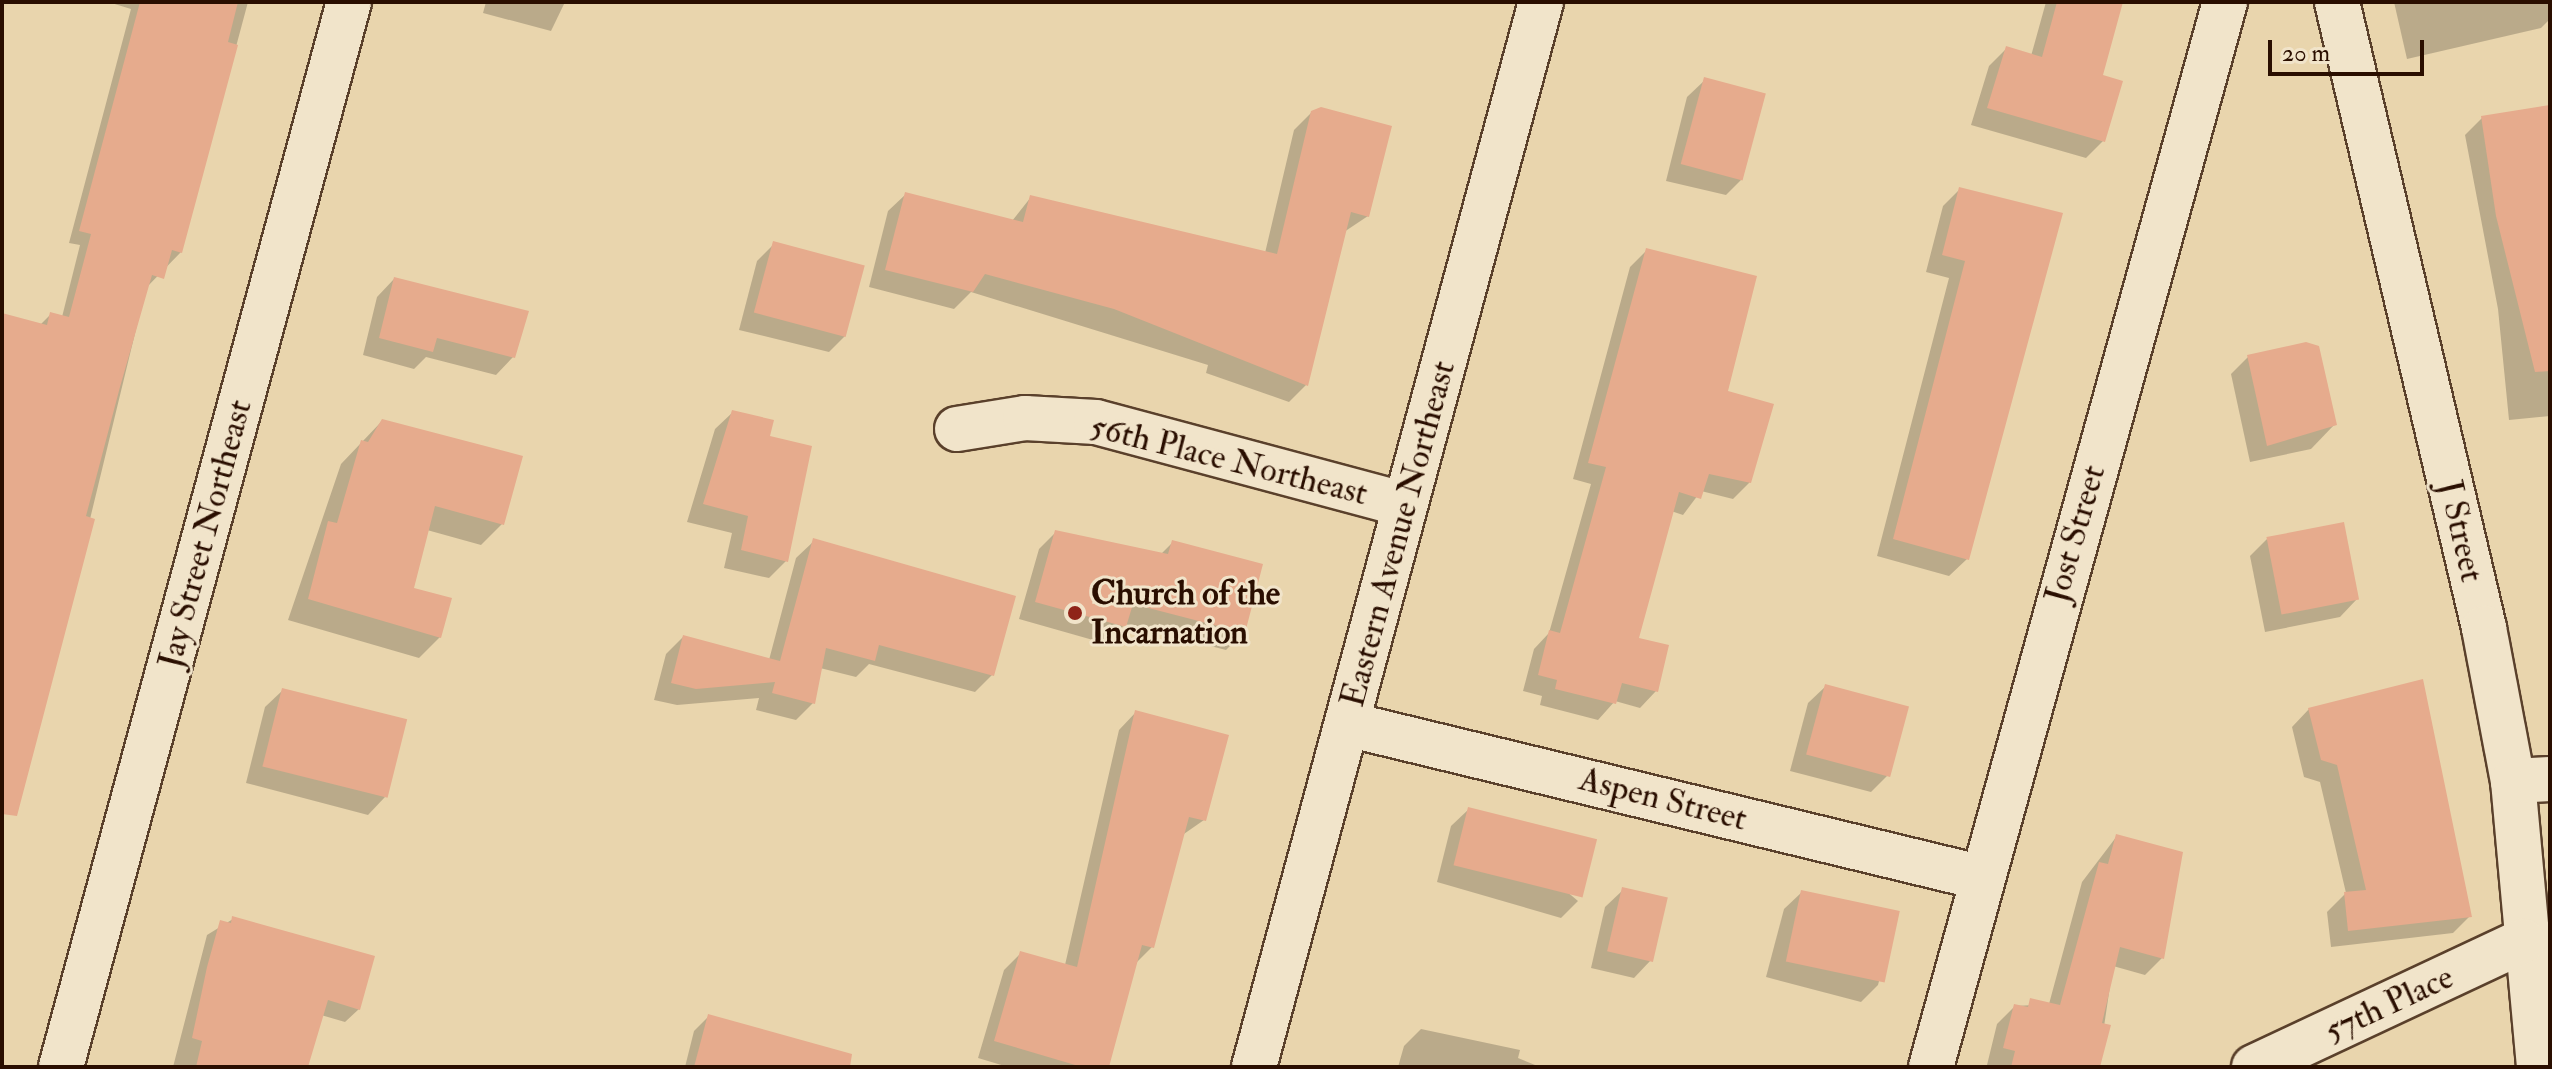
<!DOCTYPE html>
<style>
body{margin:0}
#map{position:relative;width:2552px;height:1069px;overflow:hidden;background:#e9d5ad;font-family:"IM FELL Double Pica",serif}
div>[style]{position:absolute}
.shadow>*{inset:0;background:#0003}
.building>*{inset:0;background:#e6ab8d;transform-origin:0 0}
.roads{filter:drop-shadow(2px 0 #5a402b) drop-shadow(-2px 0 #5a402b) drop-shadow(0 2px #5a402b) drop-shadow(0 -2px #5a402b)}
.street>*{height:44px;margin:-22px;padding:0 22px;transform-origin:22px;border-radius:22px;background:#f1e4ca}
.secondary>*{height:44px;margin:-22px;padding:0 22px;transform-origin:22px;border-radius:22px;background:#f1e4ca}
.dots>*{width:22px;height:22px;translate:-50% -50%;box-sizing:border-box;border:4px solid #f1e4ca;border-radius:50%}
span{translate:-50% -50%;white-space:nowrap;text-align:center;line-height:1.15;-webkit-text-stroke:6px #f1e4ca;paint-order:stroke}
.street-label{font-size:34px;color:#2a0e00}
.poi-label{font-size:34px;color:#2a0e00;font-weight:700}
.left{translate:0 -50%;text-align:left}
.frame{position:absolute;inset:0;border:4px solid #2a0e00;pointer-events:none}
.scale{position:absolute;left:2268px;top:40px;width:156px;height:36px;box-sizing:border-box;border:4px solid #2a0e00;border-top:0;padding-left:10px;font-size:24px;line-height:28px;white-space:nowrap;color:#2a0e00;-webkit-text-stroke:6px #f1e4ca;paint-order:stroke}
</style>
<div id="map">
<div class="shadow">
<div style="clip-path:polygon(108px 2px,248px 2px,181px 252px,146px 288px,44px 709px,18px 757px,2px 814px,2px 315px,40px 325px,51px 314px,62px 317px,80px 245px,69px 243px,131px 9px)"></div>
<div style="clip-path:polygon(486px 2px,565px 2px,551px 31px,483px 13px)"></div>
<div style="clip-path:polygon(2046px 2px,2121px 2px,2101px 76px,2103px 141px,2086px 158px,1971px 125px,1989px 66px,2006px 49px,2031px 56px)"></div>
<div style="clip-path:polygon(2394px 2px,2550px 2px,2550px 19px,2541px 28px,2407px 59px)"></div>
<div style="clip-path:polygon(1705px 80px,1743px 178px,1726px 195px,1666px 181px,1687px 97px)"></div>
<div style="clip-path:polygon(2550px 107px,2550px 416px,2509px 420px,2498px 309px,2465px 135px,2482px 118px)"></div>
<div style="clip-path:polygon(1312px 112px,1368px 216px,1344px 232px,1306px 385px,1289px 402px,1206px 373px,1208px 365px,971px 292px,954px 309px,869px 287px,888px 211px,906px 194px,1012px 221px,1031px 197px,1265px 253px,1294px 130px)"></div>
<div style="clip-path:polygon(1960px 189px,2061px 215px,1967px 559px,1949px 576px,1877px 556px,1949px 278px,1926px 272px,1943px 206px)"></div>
<div style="clip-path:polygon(774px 244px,846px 335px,829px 352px,739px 330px,757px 261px)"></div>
<div style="clip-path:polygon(1647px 250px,1725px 392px,1750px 482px,1733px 499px,1701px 491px,1683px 515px,1671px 511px,1636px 639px,1656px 691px,1640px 708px,1615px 701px,1598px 720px,1540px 705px,1542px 696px,1523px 691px,1534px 649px,1549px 633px,1591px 484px,1573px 479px,1630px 267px)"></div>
<div style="clip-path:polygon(394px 279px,513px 357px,496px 375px,426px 357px,414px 369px,363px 355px,377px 297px)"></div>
<div style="clip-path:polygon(2248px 357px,2335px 424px,2311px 449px,2250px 462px,2231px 374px)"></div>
<div style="clip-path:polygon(733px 412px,768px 438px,786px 561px,769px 578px,724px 568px,732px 533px,687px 522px,715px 429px)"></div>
<div style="clip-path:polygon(382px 421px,502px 524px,481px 545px,427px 530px,411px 589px,440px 637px,419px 658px,288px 620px,341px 464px)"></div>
<div style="clip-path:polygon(1056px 532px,1161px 554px,1172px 543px,1244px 632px,1226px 650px,1125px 624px,1107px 644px,1019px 619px,1039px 549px)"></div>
<div style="clip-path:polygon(2267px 539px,2357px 599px,2340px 617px,2265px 632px,2250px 556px)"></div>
<div style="clip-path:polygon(814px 541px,992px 675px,975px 692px,869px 664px,856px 677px,820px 668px,813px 703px,796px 720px,756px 710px,759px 698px,677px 705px,654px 700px,666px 654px,683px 637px,769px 660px,796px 558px)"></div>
<div style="clip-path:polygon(1826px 686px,1888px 775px,1871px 792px,1790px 771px,1808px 703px)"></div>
<div style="clip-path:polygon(283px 690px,385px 797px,368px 815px,246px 783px,265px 707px)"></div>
<div style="clip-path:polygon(2309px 709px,2470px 916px,2453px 933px,2331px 947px,2327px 912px,2346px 893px,2320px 782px,2304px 777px,2292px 727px)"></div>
<div style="clip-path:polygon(1136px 712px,1204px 820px,1181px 836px,1152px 947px,1135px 964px,1107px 1067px,1008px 1067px,978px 1058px,1004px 970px,1021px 953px,1065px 965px,1119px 730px)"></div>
<div style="clip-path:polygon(1469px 809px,1578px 901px,1561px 918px,1437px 882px,1451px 826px)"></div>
<div style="clip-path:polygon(2117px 836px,2162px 958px,2145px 975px,2113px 966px,2098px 1067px,1987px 1065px,1997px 1024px,2015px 1006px,2049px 1004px,2082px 882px)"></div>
<div style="clip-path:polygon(1623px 890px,1651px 960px,1634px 978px,1591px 968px,1605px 907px)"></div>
<div style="clip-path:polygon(1802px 892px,1897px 913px,1878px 985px,1861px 1002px,1766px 977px,1784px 909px)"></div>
<div style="clip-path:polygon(233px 919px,359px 1009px,345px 1022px,321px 1015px,305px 1067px,173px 1067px,207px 935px)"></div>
<div style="clip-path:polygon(708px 1017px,797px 1067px,685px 1067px,694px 1031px)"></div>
<div style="clip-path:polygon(1421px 1029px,1520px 1050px,1518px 1058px,1540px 1067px,1398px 1067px,1404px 1046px)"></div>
</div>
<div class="building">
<div style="clip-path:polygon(140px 2px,238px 2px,228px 42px,238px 45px,182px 253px,172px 250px,164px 279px,152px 275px,120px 387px,86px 516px,95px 519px,17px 816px,2px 814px,2px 313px,47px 325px,50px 312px,69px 317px,91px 234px,79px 231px)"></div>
<div style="clip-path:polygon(2057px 2px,2123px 2px,2103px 75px,2123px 81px,2105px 142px,1987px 108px,2006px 46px,2042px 57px)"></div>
<div style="left:1704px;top:77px;width:64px;height:90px;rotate:15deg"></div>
<div style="clip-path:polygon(2550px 105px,2550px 371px,2535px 372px,2496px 216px,2481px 116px)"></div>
<div style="clip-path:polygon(1321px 107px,1392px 126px,1369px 217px,1351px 212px,1308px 386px,1114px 309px,985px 274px,973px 292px,885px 270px,905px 192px,1023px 222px,1030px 195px,1277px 254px,1311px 111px)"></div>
<div style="clip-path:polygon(1959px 187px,2063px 213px,1969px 560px,1893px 539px,1965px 261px,1942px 255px)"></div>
<div style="left:773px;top:241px;width:95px;height:74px;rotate:15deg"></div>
<div style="clip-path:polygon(1646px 248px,1757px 276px,1728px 391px,1774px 404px,1751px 483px,1709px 474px,1701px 499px,1679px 492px,1639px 638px,1669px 645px,1658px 692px,1622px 683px,1616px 704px,1555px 689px,1557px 680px,1538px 675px,1549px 630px,1560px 633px,1606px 467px,1588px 463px)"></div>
<div style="clip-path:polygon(394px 277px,529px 311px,515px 358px,437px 338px,433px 352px,379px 338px)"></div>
<div style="clip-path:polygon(2306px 342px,2319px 346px,2337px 425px,2267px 446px,2247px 355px)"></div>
<div style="clip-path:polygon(732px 410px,774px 420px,770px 436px,812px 446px,788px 562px,741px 550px,748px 516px,703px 504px)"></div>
<div style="clip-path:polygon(382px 419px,523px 456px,504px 525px,435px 506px,414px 588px,452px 598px,441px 638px,308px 599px,328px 521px,337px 523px,361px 440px,368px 442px)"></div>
<div style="left:2344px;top:522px;width:79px;height:79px;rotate:79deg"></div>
<div style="clip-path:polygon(1055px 530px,1168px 554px,1172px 540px,1263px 564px,1245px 633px,1133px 604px,1126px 627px,1035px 602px)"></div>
<div style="clip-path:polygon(813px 538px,1016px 596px,994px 676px,879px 645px,875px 661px,826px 648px,815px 704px,772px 693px,775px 682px,696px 689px,671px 683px,683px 635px,780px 661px)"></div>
<div style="clip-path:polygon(2423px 679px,2472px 917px,2348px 931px,2344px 892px,2366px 890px,2337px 765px,2321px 760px,2308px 708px)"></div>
<div style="left:1825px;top:684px;width:87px;height:73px;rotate:15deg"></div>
<div style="left:282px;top:688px;width:129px;height:81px;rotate:14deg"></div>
<div style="clip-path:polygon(1135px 710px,1229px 735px,1206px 821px,1189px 817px,1154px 948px,1142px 945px,1109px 1067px,1082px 1067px,994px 1041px,1020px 951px,1077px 967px)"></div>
<div style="left:1468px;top:807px;width:133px;height:60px;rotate:14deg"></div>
<div style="clip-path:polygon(2116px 834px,2183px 852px,2164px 959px,2120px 947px,2102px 1023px,2111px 1025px,2100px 1067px,2011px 1067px,2015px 1051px,2003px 1048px,2014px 1004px,2028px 1007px,2030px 998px,2060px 1005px,2099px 862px,2108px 864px)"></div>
<div style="left:1622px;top:887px;width:47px;height:66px;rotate:13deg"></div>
<div style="left:1801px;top:890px;width:101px;height:73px;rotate:12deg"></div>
<div style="clip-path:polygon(232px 916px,375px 956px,360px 1010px,328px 1000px,308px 1067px,196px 1067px,202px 1041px,192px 1038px,207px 967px,220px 920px,231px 923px)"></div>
<div style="clip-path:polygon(708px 1014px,852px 1054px,850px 1067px,694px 1067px)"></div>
</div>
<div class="roads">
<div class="street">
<div style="left:2337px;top:2px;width:643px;rotate:76.78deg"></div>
<div style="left:2484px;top:628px;width:156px;rotate:79.3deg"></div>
<div style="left:2513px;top:781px;width:287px;rotate:84.8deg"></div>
<div style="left:957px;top:429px;width:69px;rotate:-9.2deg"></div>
<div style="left:1025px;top:418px;width:71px;rotate:3.2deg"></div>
<div style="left:1096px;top:422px;width:320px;rotate:15deg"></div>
<div style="left:1347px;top:724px;width:650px;rotate:13.61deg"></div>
<div style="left:2513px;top:781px;width:37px;rotate:-3deg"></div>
<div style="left:61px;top:1067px;width:1103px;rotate:-74.87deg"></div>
<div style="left:1931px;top:1067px;width:1105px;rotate:-74.57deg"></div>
<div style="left:2254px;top:1067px;width:297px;rotate:-25.1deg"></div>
</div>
<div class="secondary">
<div style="left:1254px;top:1067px;width:1103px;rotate:-74.92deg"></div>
</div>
</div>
<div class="dots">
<div style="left:1075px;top:613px;background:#8f2418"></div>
</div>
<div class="street-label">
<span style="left:1229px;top:460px;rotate:14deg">56th Place Northeast</span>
<span style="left:2461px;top:531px;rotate:77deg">J Street</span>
<span style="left:205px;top:534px;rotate:-75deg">Jay Street Northeast</span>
<span style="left:1398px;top:534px;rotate:-75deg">Eastern Avenue Northeast</span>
<span style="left:2075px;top:534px;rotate:-74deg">Jost Street</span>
<span style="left:1663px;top:799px;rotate:14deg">Aspen Street</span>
<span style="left:2389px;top:1004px;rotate:-25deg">57th Place</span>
</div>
<div class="poi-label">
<span class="left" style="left:1091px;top:613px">Church of the<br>Incarnation</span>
</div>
<div class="frame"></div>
<div class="scale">20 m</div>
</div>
